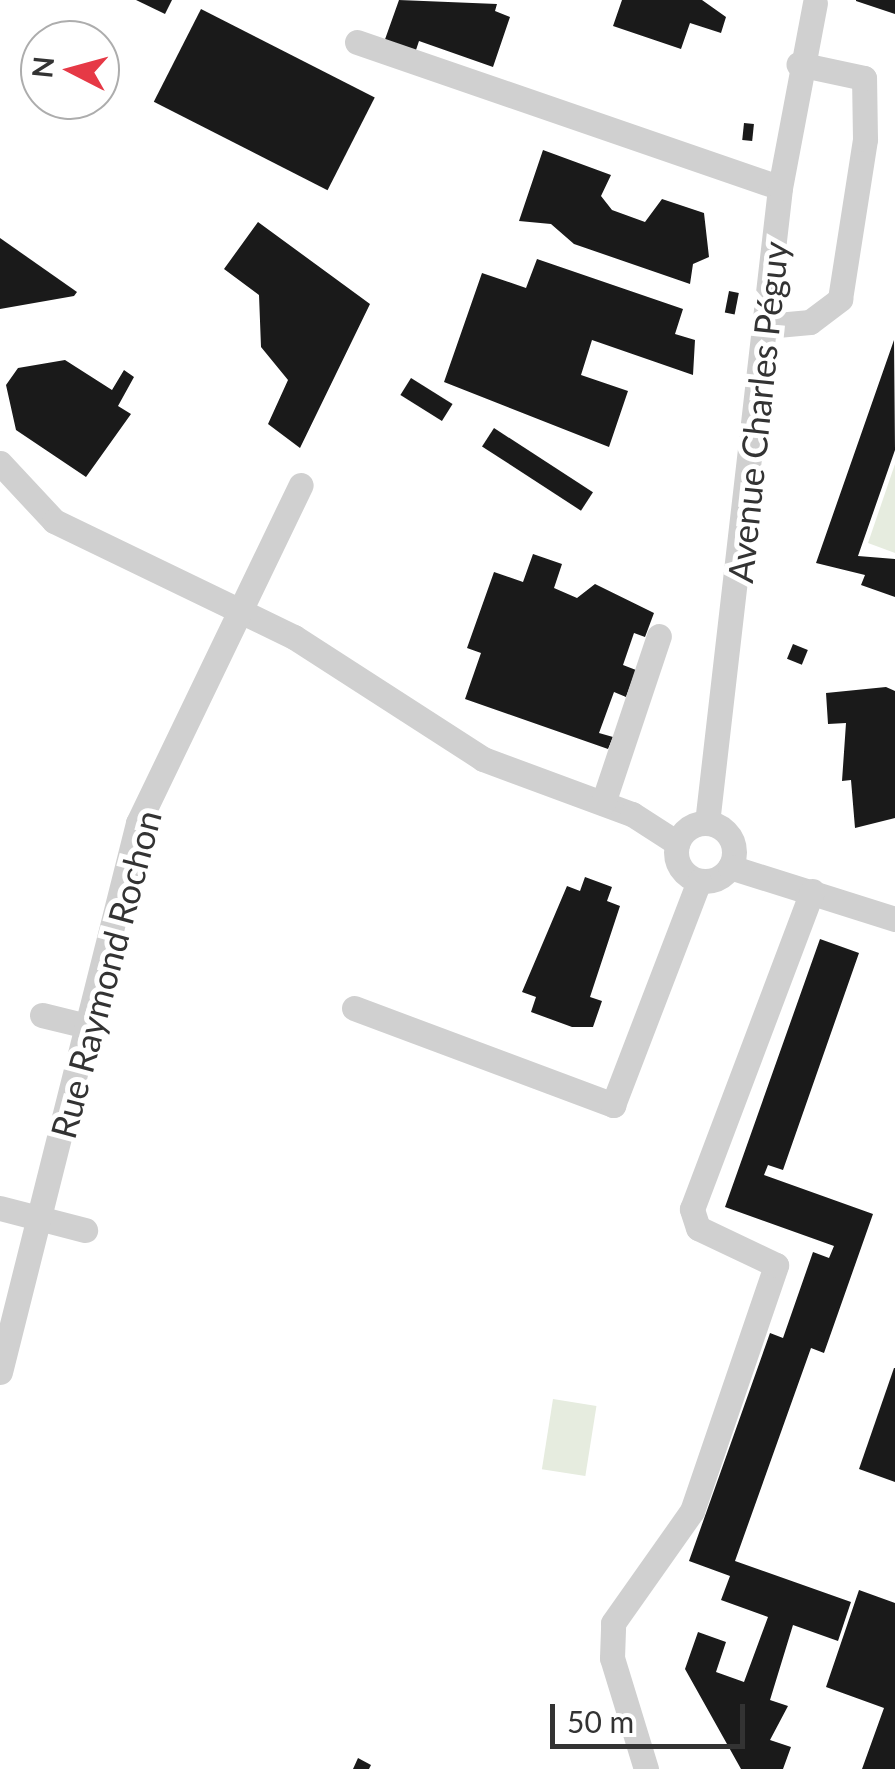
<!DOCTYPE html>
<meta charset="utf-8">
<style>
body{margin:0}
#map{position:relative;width:895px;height:1769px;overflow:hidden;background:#fff;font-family:Lato,sans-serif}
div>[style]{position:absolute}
.green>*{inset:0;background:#e6ecdf;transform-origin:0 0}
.building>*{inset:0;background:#1a1a1a;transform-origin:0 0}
.minor>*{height:25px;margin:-12.5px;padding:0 12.5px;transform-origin:12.5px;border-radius:12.5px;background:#d0d0d0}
.minor>.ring{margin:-12.5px;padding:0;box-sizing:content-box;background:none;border:25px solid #d0d0d0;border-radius:50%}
span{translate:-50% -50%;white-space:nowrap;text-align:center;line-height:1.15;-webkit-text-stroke:10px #fff;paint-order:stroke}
.street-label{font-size:35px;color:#333}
.north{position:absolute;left:20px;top:20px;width:100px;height:100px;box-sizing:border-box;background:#fff;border:2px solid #adadad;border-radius:50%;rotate:276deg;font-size:28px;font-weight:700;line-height:40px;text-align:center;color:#333}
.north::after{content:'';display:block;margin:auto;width:35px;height:45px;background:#e63946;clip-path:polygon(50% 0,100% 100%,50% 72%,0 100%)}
.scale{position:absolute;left:550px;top:1704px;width:195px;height:45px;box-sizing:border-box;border:5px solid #333;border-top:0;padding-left:12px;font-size:30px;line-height:35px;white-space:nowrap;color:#333;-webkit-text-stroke:8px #fff;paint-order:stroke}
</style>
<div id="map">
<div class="green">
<div style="clip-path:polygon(895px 464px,895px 553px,868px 543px)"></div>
<div style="left:553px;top:1399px;width:44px;height:71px;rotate:9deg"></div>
</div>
<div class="building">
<div style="clip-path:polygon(136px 0,172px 0,165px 14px)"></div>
<div style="clip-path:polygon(399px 0,497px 4px,495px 11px,510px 17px,493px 67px,419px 41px,414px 56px,383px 45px)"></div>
<div style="clip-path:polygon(622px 0,702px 0,726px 17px,721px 33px,690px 23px,681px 49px,613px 26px)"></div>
<div style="clip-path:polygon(895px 0,895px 14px,856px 1px,856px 0)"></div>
<div style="left:201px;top:9px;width:195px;height:104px;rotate:27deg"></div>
<div style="left:744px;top:123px;width:10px;height:17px;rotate:6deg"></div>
<div style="clip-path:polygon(543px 150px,611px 175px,601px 196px,612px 210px,645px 222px,662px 199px,704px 213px,709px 257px,693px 264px,690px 284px,574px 244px,551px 224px,519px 221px)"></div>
<div style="clip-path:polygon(258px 222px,370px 304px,300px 448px,268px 424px,288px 380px,261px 347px,259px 295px,224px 269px)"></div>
<div style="clip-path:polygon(0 238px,77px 292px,74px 296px,0 309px)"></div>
<div style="clip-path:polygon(537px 259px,683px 309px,675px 334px,695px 340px,693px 375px,592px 340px,581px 375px,628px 391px,609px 447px,444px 382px,482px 273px,526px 288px)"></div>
<div style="left:729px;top:291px;width:10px;height:22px;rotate:11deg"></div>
<div style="clip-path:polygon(894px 340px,895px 450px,858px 556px,895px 559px,895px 597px,861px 585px,865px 575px,816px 563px)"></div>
<div style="clip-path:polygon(65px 360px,112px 390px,124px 370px,134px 377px,118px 406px,131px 414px,86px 477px,16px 430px,6px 385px,18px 368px)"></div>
<div style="left:411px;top:378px;width:49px;height:20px;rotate:32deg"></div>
<div style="left:494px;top:428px;width:118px;height:22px;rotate:33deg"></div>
<div style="clip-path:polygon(533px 554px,562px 564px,554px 588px,577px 598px,595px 584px,654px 613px,645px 637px,634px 633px,623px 665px,636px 670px,626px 697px,614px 692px,599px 733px,613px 737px,608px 749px,465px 699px,481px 653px,467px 648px,494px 572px,523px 582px)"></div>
<div style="left:793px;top:644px;width:16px;height:16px;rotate:22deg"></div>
<div style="clip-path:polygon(886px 687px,895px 691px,895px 818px,855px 828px,851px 780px,842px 781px,846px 723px,828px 724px,826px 693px)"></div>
<div style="clip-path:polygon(585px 877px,612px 887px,607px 901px,620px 906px,590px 997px,602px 1001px,593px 1027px,572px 1027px,531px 1012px,536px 997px,522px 992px,567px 886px,580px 891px)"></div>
<div style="clip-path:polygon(820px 939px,859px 953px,783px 1170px,768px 1165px,764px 1175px,873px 1214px,824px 1353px,811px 1348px,735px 1561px,851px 1602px,838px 1641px,793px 1625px,770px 1700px,788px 1706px,770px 1740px,791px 1747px,783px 1769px,741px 1769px,685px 1669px,698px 1632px,726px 1642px,716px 1672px,744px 1682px,768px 1617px,721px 1600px,730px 1576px,689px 1561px,770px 1333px,783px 1338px,813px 1252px,829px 1258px,834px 1246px,725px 1207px)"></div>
<div style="clip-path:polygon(894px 1368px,895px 1368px,895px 1482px,859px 1469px)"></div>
<div style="clip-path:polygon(859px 1590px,895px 1603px,895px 1769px,862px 1769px,884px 1708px,826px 1687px)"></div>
<div style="clip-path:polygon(358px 1758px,371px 1765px,369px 1769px,353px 1769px)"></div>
</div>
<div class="minor">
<div style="left:357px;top:42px;width:447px;rotate:19deg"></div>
<div style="left:766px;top:326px;width:44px;rotate:-5.2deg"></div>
<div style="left:810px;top:322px;width:38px;rotate:-37deg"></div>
<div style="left:840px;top:299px;width:162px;rotate:-81.1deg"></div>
<div style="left:865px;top:139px;width:61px;rotate:-90.9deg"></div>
<div style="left:864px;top:78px;width:67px;rotate:-168deg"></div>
<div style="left:0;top:463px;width:79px;rotate:47deg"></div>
<div style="left:54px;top:521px;width:267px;rotate:25.8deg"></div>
<div style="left:294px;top:637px;width:225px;rotate:32.8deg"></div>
<div style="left:483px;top:759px;width:159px;rotate:20.3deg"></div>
<div style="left:632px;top:814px;width:54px;rotate:32.8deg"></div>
<div style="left:603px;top:803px;width:176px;rotate:-71.5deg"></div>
<div class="ring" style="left:676px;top:823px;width:33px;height:33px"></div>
<div style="left:707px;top:823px;width:639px;rotate:-83.44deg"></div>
<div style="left:780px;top:188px;width:188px;rotate:-79.3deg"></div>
<div style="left:730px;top:867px;width:173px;rotate:17.5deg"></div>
<div style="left:354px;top:1008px;width:277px;rotate:20.5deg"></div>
<div style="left:613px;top:1105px;width:240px;rotate:-69deg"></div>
<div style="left:42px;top:1015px;width:50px;rotate:13.8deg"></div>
<div style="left:0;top:1208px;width:88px;rotate:14.5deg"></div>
<div style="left:0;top:1372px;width:566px;rotate:-75.89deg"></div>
<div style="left:138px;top:823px;width:375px;rotate:-64.3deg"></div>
<div style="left:646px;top:1769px;width:116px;rotate:-107deg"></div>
<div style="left:612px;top:1658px;width:35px;rotate:-88deg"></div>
<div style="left:613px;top:1623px;width:137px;rotate:-54.8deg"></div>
<div style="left:692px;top:1511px;width:260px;rotate:-71.1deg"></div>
<div style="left:776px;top:1265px;width:86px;rotate:-154.6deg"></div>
<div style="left:698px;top:1228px;width:20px;rotate:-108deg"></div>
<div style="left:692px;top:1209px;width:340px;rotate:-69.3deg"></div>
</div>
<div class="street-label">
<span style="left:757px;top:412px;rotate:-84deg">Avenue Charles Péguy</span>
<span style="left:105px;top:974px;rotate:-75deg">Rue Raymond Rochon</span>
</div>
<div class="north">N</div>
<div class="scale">50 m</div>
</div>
